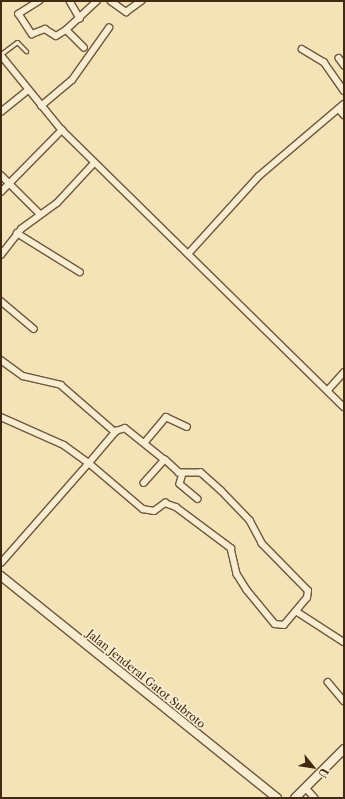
<!DOCTYPE html>
<style>
body{margin:0}
#map{position:relative;width:345px;height:799px;overflow:hidden;background:#f5e3b8;font-family:"Libre Caslon Text",serif}
div>[style]{position:absolute}
.roads{filter:drop-shadow(1px 0 #6e583c) drop-shadow(-1px 0 #6e583c) drop-shadow(0 1px #6e583c) drop-shadow(0 -1px #6e583c)}
.service>*{height:3px;margin:-1.5px;padding:0 1.5px;transform-origin:1.5px;border-radius:1.5px;background:#f8edd1}
.minor>*{height:5.5px;margin:-2.75px;padding:0 2.75px;transform-origin:2.75px;border-radius:2.75px;background:#f8edd1}
.secondary>*{height:8px;margin:-4px;padding:0 4px;transform-origin:4px;border-radius:4px;background:#f8edd1}
span{translate:-50% -50%;white-space:nowrap;text-align:center;line-height:1.15;-webkit-text-stroke:3.5px #f8edd1;paint-order:stroke}
.street-label{font-size:11px;color:#412912}
.frame{position:absolute;inset:0;border:2px solid #412912;pointer-events:none}
.north{position:absolute;left:293px;top:747px;width:40px;height:40px;-webkit-text-stroke:3px #f8edd1;paint-order:stroke;rotate:120deg;font-size:11px;font-weight:700;line-height:16px;text-align:center;color:#412912}
.north::after{content:'';display:block;margin:auto;width:14px;height:18px;background:#412912;clip-path:polygon(50% 0,100% 100%,50% 72%,0 100%)}
</style>
<div id="map">
<div class="roads">
<div class="service">
<div style="left:1px;top:54px;width:20px;rotate:-37deg"></div>
<div style="left:17px;top:42px;width:13px;rotate:45deg"></div>
</div>
<div class="minor">
<div style="left:40px;top:1px;width:25px;rotate:148deg"></div>
<div style="left:19px;top:14px;width:24px;rotate:57deg"></div>
<div style="left:32px;top:34px;width:14px;rotate:-21deg"></div>
<div style="left:45px;top:29px;width:13px;rotate:32deg"></div>
<div style="left:56px;top:36px;width:12px;rotate:-31deg"></div>
<div style="left:70px;top:1px;width:20px;rotate:60deg"></div>
<div style="left:111px;top:1px;width:19px;rotate:36deg"></div>
<div style="left:126px;top:12px;width:19px;rotate:-36deg"></div>
<div style="left:84px;top:48px;width:25px;rotate:-135deg"></div>
<div style="left:66px;top:30px;width:42px;rotate:-43.1deg"></div>
<div style="left:302px;top:49px;width:26px;rotate:31deg"></div>
<div style="left:324px;top:62px;width:35px;rotate:55deg"></div>
<div style="left:1px;top:55px;width:97px;rotate:50.9deg"></div>
<div style="left:62px;top:130px;width:395px;rotate:44.5deg"></div>
<div style="left:339px;top:58px;width:9px;rotate:54deg"></div>
<div style="left:41px;top:106px;width:40px;rotate:-40deg"></div>
<div style="left:72px;top:80px;width:64px;rotate:-54.6deg"></div>
<div style="left:339px;top:109px;width:8px;rotate:50deg"></div>
<div style="left:1px;top:112px;width:35px;rotate:-39deg"></div>
<div style="left:1px;top:175px;width:54px;rotate:45deg"></div>
<div style="left:1px;top:192px;width:87px;rotate:-45.5deg"></div>
<div style="left:17px;top:233px;width:74px;rotate:31.8deg"></div>
<div style="left:188px;top:254px;width:105px;rotate:-47.7deg"></div>
<div style="left:259px;top:176px;width:111px;rotate:-40.3deg"></div>
<div style="left:1px;top:255px;width:33px;rotate:-52deg"></div>
<div style="left:21px;top:229px;width:44px;rotate:-35.8deg"></div>
<div style="left:57px;top:203px;width:54px;rotate:-47.2deg"></div>
<div style="left:1px;top:301px;width:43px;rotate:40.3deg"></div>
<div style="left:1px;top:360px;width:27px;rotate:36deg"></div>
<div style="left:23px;top:376px;width:39px;rotate:13deg"></div>
<div style="left:61px;top:385px;width:72px;rotate:41deg"></div>
<div style="left:328px;top:390px;width:24px;rotate:-48deg"></div>
<div style="left:1px;top:417px;width:69px;rotate:24deg"></div>
<div style="left:64px;top:445px;width:31px;rotate:36deg"></div>
<div style="left:89px;top:463px;width:42px;rotate:-49.8deg"></div>
<div style="left:116px;top:431px;width:9px;rotate:-18deg"></div>
<div style="left:125px;top:428px;width:51px;rotate:38.7deg"></div>
<div style="left:165px;top:460px;width:31px;rotate:132deg"></div>
<div style="left:146px;top:441px;width:31px;rotate:-50deg"></div>
<div style="left:166px;top:417px;width:23px;rotate:25deg"></div>
<div style="left:183px;top:474px;width:10px;rotate:107deg"></div>
<div style="left:180px;top:484px;width:23px;rotate:40deg"></div>
<div style="left:1px;top:563px;width:133px;rotate:-48.7deg"></div>
<div style="left:89px;top:463px;width:71px;rotate:40.4deg"></div>
<div style="left:143px;top:509px;width:11px;rotate:10deg"></div>
<div style="left:154px;top:511px;width:14px;rotate:-36deg"></div>
<div style="left:165px;top:503px;width:12px;rotate:20deg"></div>
<div style="left:176px;top:507px;width:69px;rotate:36.7deg"></div>
<div style="left:231px;top:548px;width:27px;rotate:77deg"></div>
<div style="left:237px;top:574px;width:19px;rotate:58deg"></div>
<div style="left:247px;top:590px;width:44px;rotate:50.5deg"></div>
<div style="left:275px;top:624px;width:9px;rotate:6deg"></div>
<div style="left:284px;top:625px;width:35px;rotate:-50deg"></div>
<div style="left:307px;top:598px;width:7px;rotate:-82deg"></div>
<div style="left:308px;top:591px;width:66px;rotate:-134.4deg"></div>
<div style="left:262px;top:544px;width:26px;rotate:-118deg"></div>
<div style="left:250px;top:521px;width:42px;rotate:-134deg"></div>
<div style="left:221px;top:491px;width:27px;rotate:-138deg"></div>
<div style="left:201px;top:473px;width:22px;rotate:180deg"></div>
<div style="left:179px;top:473px;width:19px;rotate:-137deg"></div>
<div style="left:296px;top:611px;width:57px;rotate:32.9deg"></div>
<div style="left:328px;top:682px;width:25px;rotate:50deg"></div>
<div style="left:306px;top:788px;width:13px;rotate:48deg"></div>
</div>
<div class="secondary">
<div style="left:1px;top:576px;width:354px;rotate:38.8deg"></div>
<div style="left:295px;top:798px;width:69px;rotate:-45deg"></div>
</div>
</div>
<div class="street-label">
<span style="left:146px;top:679px;rotate:39deg">Jalan Jenderal Gatot Subroto</span>
</div>
<div class="frame"></div>
<div class="north">U</div>
</div>
